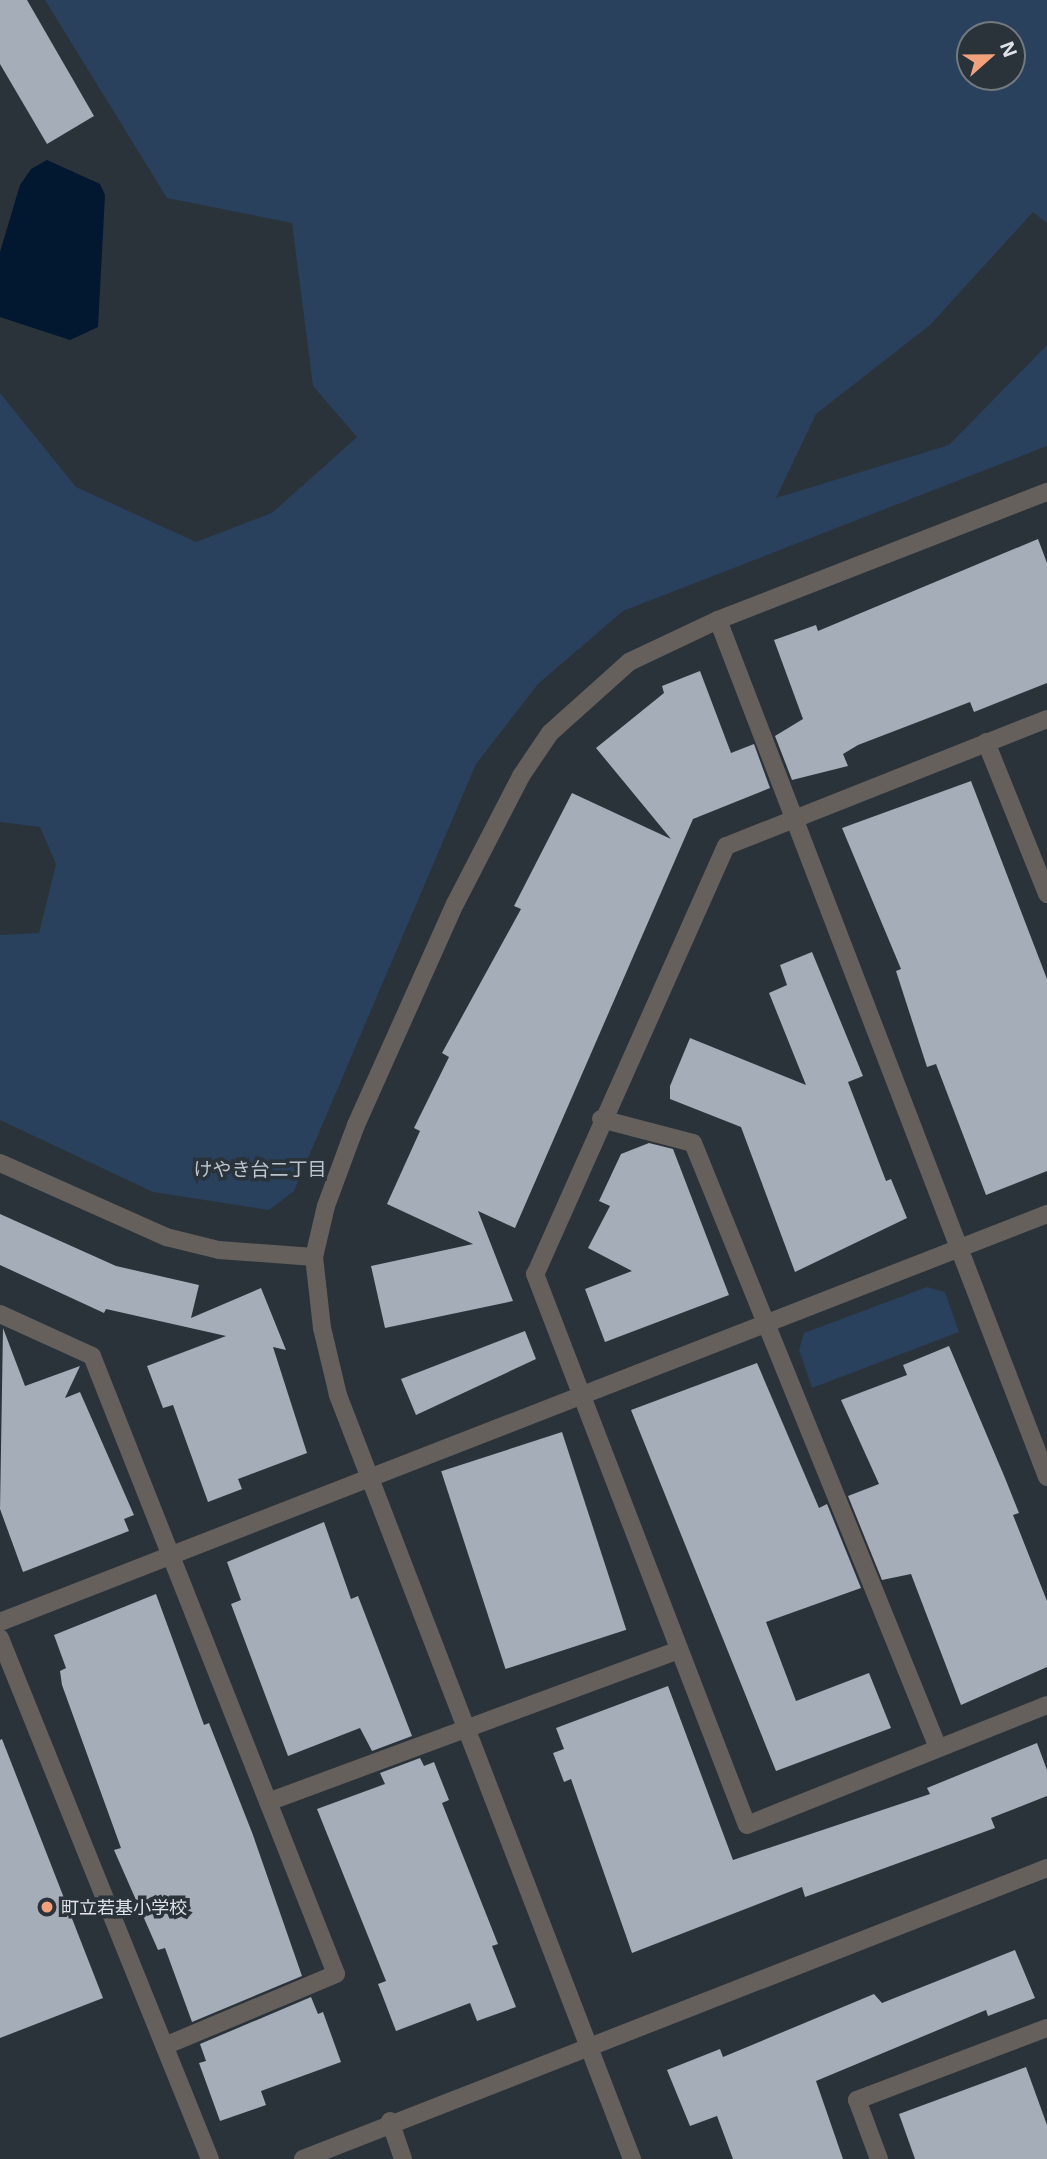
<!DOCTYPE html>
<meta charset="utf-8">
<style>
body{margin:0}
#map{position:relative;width:1047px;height:2159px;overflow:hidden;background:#2a323a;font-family:"Open Sans","Noto Sans JP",sans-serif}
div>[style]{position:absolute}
.green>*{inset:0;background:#29415c}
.water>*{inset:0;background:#011830}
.building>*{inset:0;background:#a4adb8;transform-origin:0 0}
.minor>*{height:18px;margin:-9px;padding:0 9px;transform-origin:9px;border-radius:9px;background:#66605d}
.dots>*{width:19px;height:19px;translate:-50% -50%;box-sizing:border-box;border:4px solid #2a323a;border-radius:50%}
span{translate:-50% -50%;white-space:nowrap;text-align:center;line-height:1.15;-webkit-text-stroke:7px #2a323a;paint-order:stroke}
.poi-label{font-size:18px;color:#dee3e9}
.left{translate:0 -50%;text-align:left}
.neighbourhood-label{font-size:19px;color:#bbc4cf}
.north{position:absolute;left:956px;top:21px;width:70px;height:70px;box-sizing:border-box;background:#2a323a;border:2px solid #727980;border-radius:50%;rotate:69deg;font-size:19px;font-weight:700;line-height:28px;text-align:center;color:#dee3e9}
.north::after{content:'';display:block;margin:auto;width:24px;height:32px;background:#f1a17c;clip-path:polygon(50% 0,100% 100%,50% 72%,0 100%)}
</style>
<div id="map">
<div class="green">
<div style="clip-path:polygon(evenodd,45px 0,1047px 0,1047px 223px,1033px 212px,930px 325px,816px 414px,776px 498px,949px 445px,1047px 345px,1047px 446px,623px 611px,538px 684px,476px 764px,294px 1191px,269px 1210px,153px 1192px,0 1120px,0 935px,39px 933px,56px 864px,40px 827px,0 822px,0 393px,76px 487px,196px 542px,272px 513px,357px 437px,313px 386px,292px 223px,167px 198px,45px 0,970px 35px,1012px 35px,1012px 77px,970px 77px,970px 35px)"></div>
<div style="clip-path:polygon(927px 1287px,945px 1292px,959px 1332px,812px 1388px,799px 1350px,804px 1333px)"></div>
</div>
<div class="water">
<div style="clip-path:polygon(47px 160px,100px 184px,105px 195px,98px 327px,70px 340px,0 317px,0 252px,20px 185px,31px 169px)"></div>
</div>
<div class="building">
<div style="clip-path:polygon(0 0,27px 0,94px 116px,47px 144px,0 64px)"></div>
<div style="clip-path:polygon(1038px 539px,1047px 563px,1047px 683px,974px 712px,970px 702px,858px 745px,843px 754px,848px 766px,792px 780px,775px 736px,803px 719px,774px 640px,816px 625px,818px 631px)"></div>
<div style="clip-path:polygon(700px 671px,731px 753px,754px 744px,770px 788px,693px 819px,515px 1228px,478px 1211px,513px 1301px,385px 1328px,371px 1266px,473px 1244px,387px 1204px,420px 1131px,414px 1128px,449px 1057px,442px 1053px,521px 909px,514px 906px,572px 793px,671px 839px,596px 748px,664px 693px,662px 686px)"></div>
<div style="clip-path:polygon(971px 781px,1047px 979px,1047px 1171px,986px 1195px,936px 1064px,927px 1067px,896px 971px,901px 969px,842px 828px)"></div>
<div style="clip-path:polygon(812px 952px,863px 1076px,848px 1082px,886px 1181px,891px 1179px,907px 1218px,795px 1272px,741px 1127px,670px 1099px,670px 1086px,690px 1038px,806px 1085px,769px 993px,787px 985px,780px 965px)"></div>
<div style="clip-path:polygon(649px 1143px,673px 1149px,729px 1295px,605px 1342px,585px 1289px,632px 1271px,588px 1248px,610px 1206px,599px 1201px,621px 1154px)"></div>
<div style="clip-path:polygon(0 1214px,116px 1266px,199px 1285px,191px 1318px,261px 1288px,286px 1350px,273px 1347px,307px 1453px,238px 1479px,242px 1489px,208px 1502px,173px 1405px,163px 1408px,147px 1366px,226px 1336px,106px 1309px,104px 1313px,0 1265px)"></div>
<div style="clip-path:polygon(3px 1328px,25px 1386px,80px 1366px,65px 1398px,80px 1392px,134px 1515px,124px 1519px,129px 1531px,23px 1572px,0 1509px)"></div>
<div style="clip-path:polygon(525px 1331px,536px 1359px,416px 1415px,401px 1379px)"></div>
<div style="clip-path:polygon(949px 1346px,1005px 1478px,1019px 1513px,1013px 1515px,1047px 1601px,1047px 1667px,961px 1705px,911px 1574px,882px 1580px,848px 1496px,879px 1484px,841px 1400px,907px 1375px,903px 1365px)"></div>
<div style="clip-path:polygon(757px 1363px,819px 1508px,827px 1504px,861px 1588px,766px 1622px,796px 1701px,869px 1673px,891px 1728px,776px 1771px,631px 1410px)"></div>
<div style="left:562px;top:1432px;width:208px;height:127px;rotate:72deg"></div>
<div style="clip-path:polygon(324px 1522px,351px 1599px,358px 1596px,412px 1736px,372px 1751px,360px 1728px,288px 1756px,231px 1604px,241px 1600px,227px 1562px)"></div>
<div style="clip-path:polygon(156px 1594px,204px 1725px,209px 1723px,253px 1835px,302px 1976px,192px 2022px,165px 1948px,158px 1950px,114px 1850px,121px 1848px,62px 1685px,60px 1671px,66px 1668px,54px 1635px)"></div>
<div style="clip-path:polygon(668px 1686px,733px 1860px,930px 1794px,927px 1788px,1037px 1743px,1047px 1770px,1047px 1796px,991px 1818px,995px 1828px,805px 1897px,802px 1887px,632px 1953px,571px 1779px,564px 1782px,553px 1753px,564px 1749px,556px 1728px)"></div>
<div style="clip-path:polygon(2px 1739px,103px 1998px,0 2038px,0 1740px)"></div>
<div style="clip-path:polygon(420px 1758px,424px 1766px,434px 1762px,449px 1800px,442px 1803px,498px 1944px,492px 1946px,516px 2007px,477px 2021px,470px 2003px,396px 2031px,378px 1984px,386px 1981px,317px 1809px,385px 1784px,380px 1773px)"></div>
<div style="clip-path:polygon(1015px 1950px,1035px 1998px,988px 2016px,986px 2010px,816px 2081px,843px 2159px,733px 2159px,717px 2116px,690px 2126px,667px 2070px,720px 2049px,723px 2057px,874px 1994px,882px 2003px)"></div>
<div style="clip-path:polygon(311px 1997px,318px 2014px,323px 2012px,341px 2062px,261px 2091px,266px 2105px,220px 2121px,199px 2063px,206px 2061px,200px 2044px)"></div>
<div style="clip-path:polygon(1026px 2067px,1047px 2125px,1047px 2159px,915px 2159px,899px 2114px)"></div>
</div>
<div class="minor">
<div style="left:718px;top:620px;width:918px;rotate:69deg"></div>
<div style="left:1047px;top:719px;width:345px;rotate:158.4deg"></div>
<div style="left:726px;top:846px;width:469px;rotate:114deg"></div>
<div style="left:535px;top:1274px;width:590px;rotate:68.96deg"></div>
<div style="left:747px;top:1825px;width:323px;rotate:-21.8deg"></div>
<div style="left:986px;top:742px;width:164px;rotate:68.1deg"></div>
<div style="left:601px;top:1119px;width:95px;rotate:14.6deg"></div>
<div style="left:693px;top:1143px;width:653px;rotate:67.95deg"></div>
<div style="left:0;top:1163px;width:182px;rotate:24deg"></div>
<div style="left:166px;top:1237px;width:55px;rotate:13.8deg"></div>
<div style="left:219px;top:1250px;width:95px;rotate:4.2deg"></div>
<div style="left:0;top:1314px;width:101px;rotate:24.5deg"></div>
<div style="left:92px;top:1356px;width:664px;rotate:68.45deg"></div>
<div style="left:336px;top:1974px;width:186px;rotate:157.2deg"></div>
<div style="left:0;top:1622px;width:1124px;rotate:-21.29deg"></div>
<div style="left:0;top:1638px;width:562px;rotate:68.05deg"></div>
<div style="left:268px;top:1802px;width:437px;rotate:-20.3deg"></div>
<div style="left:390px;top:2121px;width:40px;rotate:71.1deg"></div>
<div style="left:303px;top:2159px;width:799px;rotate:-21.36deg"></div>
<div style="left:632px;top:2159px;width:819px;rotate:-111.05deg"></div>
<div style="left:338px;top:1395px;width:69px;rotate:-103.4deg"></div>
<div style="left:322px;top:1328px;width:71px;rotate:-96.4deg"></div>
<div style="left:314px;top:1257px;width:52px;rotate:-76.8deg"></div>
<div style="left:326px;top:1206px;width:86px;rotate:-69.7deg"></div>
<div style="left:356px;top:1125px;width:242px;rotate:-65.9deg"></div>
<div style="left:455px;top:904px;width:144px;rotate:-62.7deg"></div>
<div style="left:521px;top:776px;width:52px;rotate:-56deg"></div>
<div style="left:550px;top:733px;width:106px;rotate:-41.9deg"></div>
<div style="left:629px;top:662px;width:98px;rotate:-25.3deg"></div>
<div style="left:718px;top:620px;width:353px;rotate:-21.3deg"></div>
<div style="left:879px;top:2159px;width:63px;rotate:-110.4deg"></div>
<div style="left:857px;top:2100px;width:203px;rotate:-20.8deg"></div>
</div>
<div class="dots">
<div style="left:47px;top:1907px;background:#f1a17c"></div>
</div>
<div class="poi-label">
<span class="left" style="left:61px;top:1907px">町立若基小学校</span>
</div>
<div class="neighbourhood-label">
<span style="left:260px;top:1170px">けやき台二丁目</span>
</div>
<div class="north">N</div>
</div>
